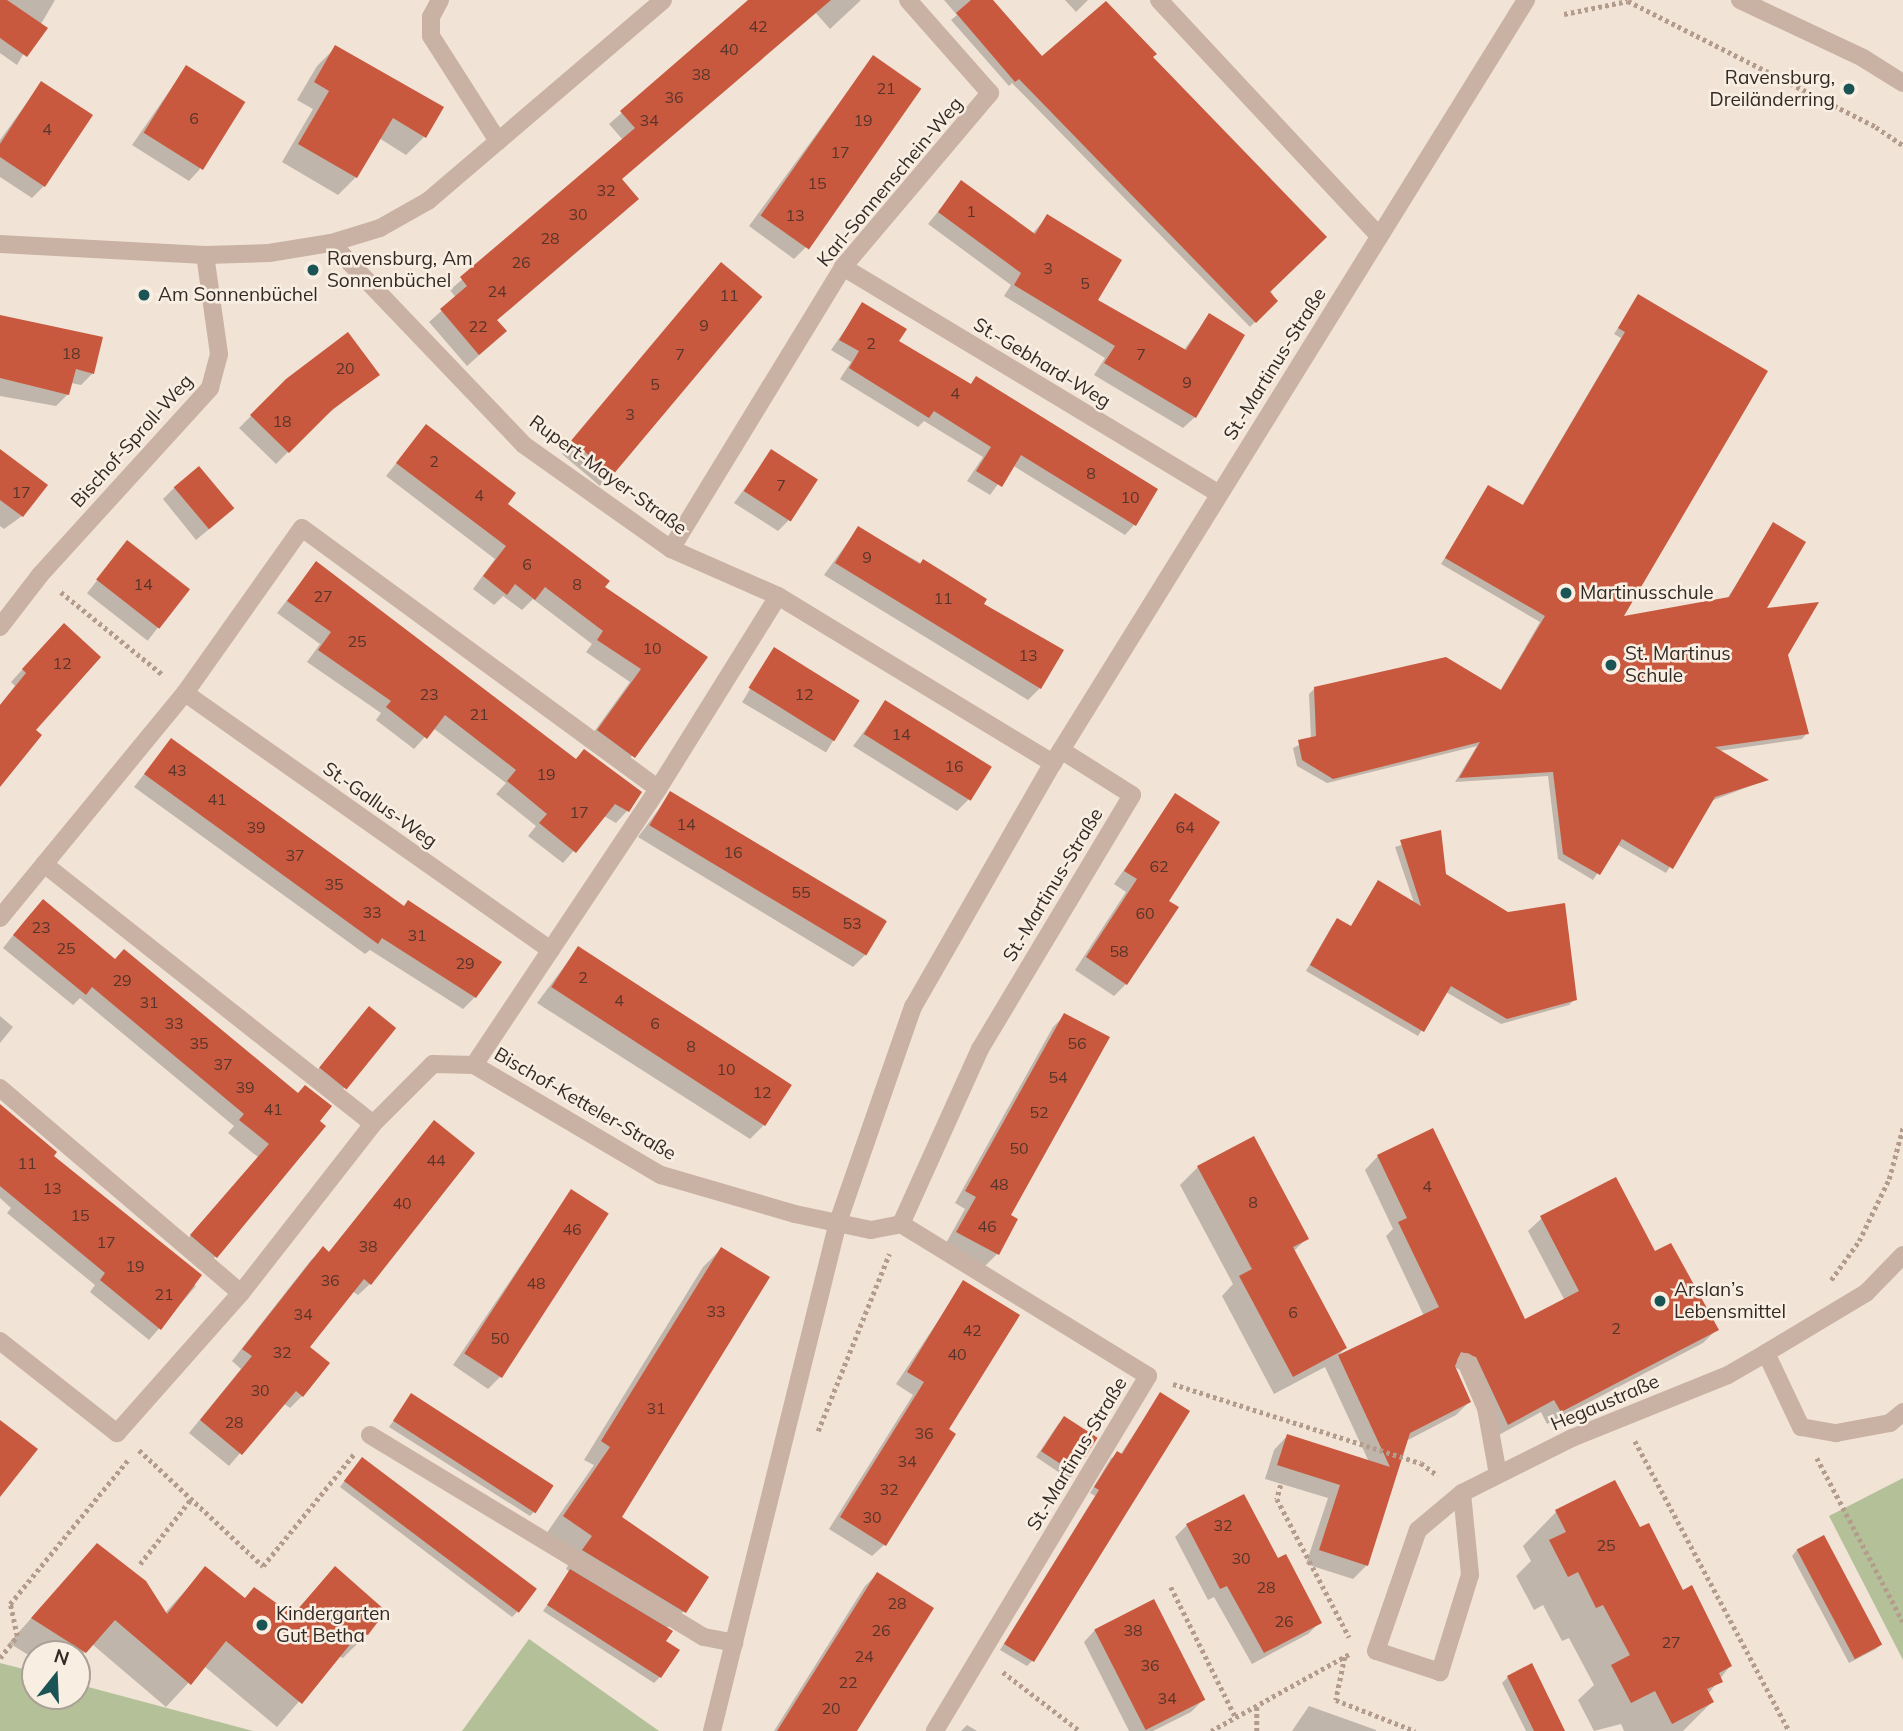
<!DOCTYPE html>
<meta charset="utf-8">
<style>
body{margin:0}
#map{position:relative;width:1903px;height:1731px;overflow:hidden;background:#f1e3d6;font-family:Mulish,sans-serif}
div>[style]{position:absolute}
.green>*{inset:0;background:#b4c097}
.shadow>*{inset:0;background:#0003;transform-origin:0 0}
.building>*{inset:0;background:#c8593e;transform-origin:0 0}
.path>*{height:4.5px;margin-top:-2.25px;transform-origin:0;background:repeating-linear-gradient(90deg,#b49c8d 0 3.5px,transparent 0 7px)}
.minor>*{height:18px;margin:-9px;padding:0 9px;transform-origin:9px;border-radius:9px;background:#c9b2a3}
.dots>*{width:19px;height:19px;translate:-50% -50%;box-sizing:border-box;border:4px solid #f9eee2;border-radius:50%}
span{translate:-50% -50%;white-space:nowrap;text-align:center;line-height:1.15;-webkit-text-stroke:5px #f9eee2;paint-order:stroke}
.number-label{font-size:16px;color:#58352b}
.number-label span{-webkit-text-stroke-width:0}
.poi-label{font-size:19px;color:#332925}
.right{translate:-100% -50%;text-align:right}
.left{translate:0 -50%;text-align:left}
.street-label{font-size:19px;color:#332925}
.north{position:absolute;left:21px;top:1640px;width:70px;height:70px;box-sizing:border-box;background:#f9eee2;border:2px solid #aa9f96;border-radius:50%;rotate:18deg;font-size:19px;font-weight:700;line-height:28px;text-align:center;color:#332925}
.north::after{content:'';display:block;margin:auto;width:24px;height:32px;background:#1a5455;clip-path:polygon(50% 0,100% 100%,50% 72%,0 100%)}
</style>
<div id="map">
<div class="green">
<div style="clip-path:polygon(1903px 1478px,1903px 1660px,1829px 1516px)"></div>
<div style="clip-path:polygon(529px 1639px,659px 1731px,462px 1731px)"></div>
<div style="clip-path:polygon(0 1663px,35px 1672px,35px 1696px,77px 1696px,77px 1684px,253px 1731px,0 1731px)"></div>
</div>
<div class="shadow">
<div style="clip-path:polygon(0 0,55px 0,17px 65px,0 53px)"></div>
<div style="clip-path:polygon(751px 0,861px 0,830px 29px,815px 12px,620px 179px,625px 211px,496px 321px,493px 343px,467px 366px,429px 322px,456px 298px,450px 290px,623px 140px,609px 124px)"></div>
<div style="clip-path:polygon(944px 0,990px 0,1042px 59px,1151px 57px,1276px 301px,1250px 327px,1012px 83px,1009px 86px,951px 20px,957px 15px)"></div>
<div style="clip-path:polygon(1065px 0,1088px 0,1076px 12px)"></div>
<div style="clip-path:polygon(336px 47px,424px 137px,406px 155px,379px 138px,356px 177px,338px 195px,282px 162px,313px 109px,297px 100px,317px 66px)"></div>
<div style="clip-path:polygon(873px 57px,806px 247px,794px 259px,749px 226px)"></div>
<div style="clip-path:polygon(186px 67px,200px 169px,189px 181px,132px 145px)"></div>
<div style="clip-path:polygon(41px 83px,44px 186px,32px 198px,0 177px,0 140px)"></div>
<div style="clip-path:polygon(962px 182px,1032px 234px,1048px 216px,1095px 300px,1183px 351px,1209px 316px,1195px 417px,1183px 428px,1094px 375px,1105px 358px,1004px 296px,1011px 285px,928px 224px)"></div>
<div style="clip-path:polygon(710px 277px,612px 474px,600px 486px,562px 454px)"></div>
<div style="clip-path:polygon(1638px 297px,1621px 619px,1727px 599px,1773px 525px,1764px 611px,1787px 654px,1807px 733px,1802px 739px,1718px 751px,1766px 780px,1711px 801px,1666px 873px,1616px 844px,1593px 880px,1558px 859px,1548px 776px,1455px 782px,1477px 746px,1327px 783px,1297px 766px,1293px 748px,1311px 739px,1309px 694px,1314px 689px,1500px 691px,1540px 622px,1441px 564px,1489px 487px,1522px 506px,1621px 338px,1614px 334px)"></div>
<div style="clip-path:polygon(863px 304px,897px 342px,970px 385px,976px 378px,1156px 490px,1134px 525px,1125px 535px,1012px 465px,990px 495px,967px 481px,983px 457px,924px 421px,918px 427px,840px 379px,851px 362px,831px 350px)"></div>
<div style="clip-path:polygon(0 317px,101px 338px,93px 373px,81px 385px,71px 383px,68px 394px,56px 406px,0 396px)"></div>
<div style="clip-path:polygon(378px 374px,319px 421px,276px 464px,239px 428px,287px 380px)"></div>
<div style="clip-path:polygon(426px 426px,506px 504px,603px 587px,705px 658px,622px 769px,586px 743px,630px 682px,586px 652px,592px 644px,533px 599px,522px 610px,503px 596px,494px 605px,473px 589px,495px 559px,386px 476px)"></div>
<div style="clip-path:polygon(771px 452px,790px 519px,778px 531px,734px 503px)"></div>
<div style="clip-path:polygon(0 461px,22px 516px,4px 529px,0 526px)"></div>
<div style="clip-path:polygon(175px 487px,220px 520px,196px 540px,163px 499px)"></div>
<div style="clip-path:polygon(858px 528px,985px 599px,982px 604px,1040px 688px,1028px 700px,824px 575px)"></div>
<div style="left:127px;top:542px;width:77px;height:65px;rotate:38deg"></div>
<div style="clip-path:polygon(316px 563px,575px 760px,584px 751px,627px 811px,616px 823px,604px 816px,563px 863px,528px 836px,536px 826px,496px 794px,506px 783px,433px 728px,414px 749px,376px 720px,381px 713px,307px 662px,320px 644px,277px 613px)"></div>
<div style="clip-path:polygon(52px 637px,33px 730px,0 784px,0 705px,15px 686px,11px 682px)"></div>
<div style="left:774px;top:649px;width:98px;height:62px;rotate:31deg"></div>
<div style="clip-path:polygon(886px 702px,969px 799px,957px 811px,853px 746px)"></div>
<div style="clip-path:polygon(171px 740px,475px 997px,463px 1009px,370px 950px,365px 954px,134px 787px)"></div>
<div style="clip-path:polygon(671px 793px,886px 920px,865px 955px,853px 967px,638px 837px)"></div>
<div style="clip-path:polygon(1176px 795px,1167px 901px,1126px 984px,1114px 996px,1075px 970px,1126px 892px,1114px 884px)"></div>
<div style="clip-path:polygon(1440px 832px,1445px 875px,1575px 999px,1569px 1005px,1501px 1024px,1446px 992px,1418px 1036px,1306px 971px,1332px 926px,1337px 921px,1350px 928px,1379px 883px,1414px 903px,1395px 847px)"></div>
<div style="clip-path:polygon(31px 913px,115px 961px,297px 1095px,216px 1256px,204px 1268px,180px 1248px,258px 1157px,228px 1133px,234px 1126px,80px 998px,73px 1005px,3px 948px)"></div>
<div style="clip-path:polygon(578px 948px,766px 1123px,750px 1139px,537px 1003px)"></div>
<div style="clip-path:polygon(369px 1008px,345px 1087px,333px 1099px,309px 1080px)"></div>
<div style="clip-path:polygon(1065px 1015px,997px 1254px,985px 1266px,945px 1245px,965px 1209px,955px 1203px,1053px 1027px)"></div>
<div style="clip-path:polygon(0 1016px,13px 1027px,0 1043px)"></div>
<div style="clip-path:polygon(0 1107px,196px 1286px,149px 1340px,90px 1292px,95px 1285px,7px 1213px,11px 1208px,0 1198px)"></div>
<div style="clip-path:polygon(434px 1122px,370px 1284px,358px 1295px,352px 1291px,307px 1347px,327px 1363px,302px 1396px,290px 1408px,283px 1403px,229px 1466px,189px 1433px,241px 1369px,232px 1361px,311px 1260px,323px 1249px,328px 1253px)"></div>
<div style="clip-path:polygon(1378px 1156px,1524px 1322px,1565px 1301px,1528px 1231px,1542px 1218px,1655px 1254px,1716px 1330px,1703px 1343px,1547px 1424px,1541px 1412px,1495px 1437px,1463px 1371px,1454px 1367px,1469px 1402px,1456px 1415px,1406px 1441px,1366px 1566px,1353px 1579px,1306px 1564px,1328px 1498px,1265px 1479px,1274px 1450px,1287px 1436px,1369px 1462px,1325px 1367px,1274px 1394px,1222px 1296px,1233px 1284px,1180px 1185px,1198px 1167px,1307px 1238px,1294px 1251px,1345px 1348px,1337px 1357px,1424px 1316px,1386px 1236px,1393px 1229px,1365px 1170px)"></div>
<div style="clip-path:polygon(571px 1191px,500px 1377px,488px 1389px,453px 1365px)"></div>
<div style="clip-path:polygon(721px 1249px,619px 1517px,684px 1611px,666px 1629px,660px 1677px,654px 1683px,543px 1611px,570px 1572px,566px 1569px,575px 1554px,546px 1534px,594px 1465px,584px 1460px,703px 1267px)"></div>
<div style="clip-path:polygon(964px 1282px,946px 1430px,884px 1545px,872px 1556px,829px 1529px,913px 1395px,896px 1384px)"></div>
<div style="clip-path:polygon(1160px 1395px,1032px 1661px,1027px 1666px,1000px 1650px,1095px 1496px,1090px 1493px,1111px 1458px,1120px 1455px)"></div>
<div style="clip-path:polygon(411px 1396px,535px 1511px,530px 1516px,389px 1427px)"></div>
<div style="clip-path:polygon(1059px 1423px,1074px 1474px,1069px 1479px,1036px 1457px)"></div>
<div style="clip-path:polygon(357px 1464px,534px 1589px,517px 1612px,512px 1617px,340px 1487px)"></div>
<div style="clip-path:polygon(1556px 1512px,1639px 1530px,1730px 1666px,1708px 1694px,1712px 1702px,1683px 1731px,1624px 1731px,1621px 1724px,1594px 1731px,1578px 1700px,1594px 1685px,1569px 1638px,1562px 1641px,1543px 1605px,1534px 1610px,1516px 1576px,1531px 1561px,1523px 1546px)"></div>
<div style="clip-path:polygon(1187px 1525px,1278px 1561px,1320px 1622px,1308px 1634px,1252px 1664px,1214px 1597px,1208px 1600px,1175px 1537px)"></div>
<div style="clip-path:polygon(97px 1545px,165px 1613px,205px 1569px,244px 1599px,291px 1616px,335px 1568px,367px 1634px,343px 1658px,338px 1656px,277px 1727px,204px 1666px,166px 1707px,92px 1644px,77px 1660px,77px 1654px,35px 1654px,35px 1659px,9px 1643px)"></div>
<div style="clip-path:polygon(1797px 1550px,1881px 1644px,1876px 1649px,1849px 1663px,1792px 1556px)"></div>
<div style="clip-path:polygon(877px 1574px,855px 1731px,774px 1731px,865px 1586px)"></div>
<div style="clip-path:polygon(1095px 1630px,1203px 1700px,1191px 1712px,1153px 1731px,1129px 1731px,1084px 1642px)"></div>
<div style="clip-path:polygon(1508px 1677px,1563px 1731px,1526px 1731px,1502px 1683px)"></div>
<div style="clip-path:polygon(1309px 1706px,1376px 1730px,1376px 1731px,1292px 1731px)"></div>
<div style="clip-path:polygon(967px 1725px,977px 1731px,961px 1731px)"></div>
</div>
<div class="building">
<div style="clip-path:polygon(0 0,7px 0,48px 28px,27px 57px,0 38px)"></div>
<div style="clip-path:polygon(748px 0,831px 0,622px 179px,639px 199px,497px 320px,507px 331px,479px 355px,440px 309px,467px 286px,460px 277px,635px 128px,620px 111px)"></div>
<div style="clip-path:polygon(971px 0,993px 0,1042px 56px,1106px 1px,1157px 54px,1153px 57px,1327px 237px,1270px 292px,1278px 301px,1256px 323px,1019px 79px,1015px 82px,956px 13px)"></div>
<div style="clip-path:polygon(335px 45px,444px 107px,426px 138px,393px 118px,357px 178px,298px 144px,329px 91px,314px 82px)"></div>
<div style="left:873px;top:55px;width:59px;height:196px;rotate:35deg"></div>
<div style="left:186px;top:65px;width:70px;height:80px;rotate:32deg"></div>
<div style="clip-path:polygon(41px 81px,93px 115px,45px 187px,0 157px,0 144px)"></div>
<div style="clip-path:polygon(961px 180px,1035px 234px,1047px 214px,1122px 260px,1098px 300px,1186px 350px,1209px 313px,1245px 335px,1196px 418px,1104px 363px,1115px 346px,1014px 285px,1021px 273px,938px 212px)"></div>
<div style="left:721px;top:262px;width:54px;height:233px;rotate:40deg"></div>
<div style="clip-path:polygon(1638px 294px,1768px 371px,1624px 616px,1729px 597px,1773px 522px,1806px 542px,1767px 608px,1819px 602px,1788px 655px,1809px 734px,1715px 747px,1769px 780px,1715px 797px,1673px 869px,1622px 839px,1600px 875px,1563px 854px,1553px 772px,1459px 778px,1480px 742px,1333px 779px,1302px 760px,1298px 740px,1316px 736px,1314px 687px,1446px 657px,1501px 690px,1545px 616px,1445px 558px,1488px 485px,1523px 505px,1625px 332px,1618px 328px)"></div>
<div style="clip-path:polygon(862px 302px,907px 329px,899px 341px,971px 384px,976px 376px,1158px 489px,1136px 526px,1021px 455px,1002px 487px,976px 471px,991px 447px,934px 411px,929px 418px,849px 368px,859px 351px,839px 340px)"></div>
<div style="clip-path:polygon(0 315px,103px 337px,94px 374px,76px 369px,69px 395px,0 378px)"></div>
<div style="clip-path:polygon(348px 332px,380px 375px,333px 409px,289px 453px,250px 415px,286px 379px)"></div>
<div style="clip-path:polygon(426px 424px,516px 493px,508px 504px,610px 581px,605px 587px,708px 657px,635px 758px,597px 730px,641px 669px,597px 640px,603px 631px,545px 587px,535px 600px,515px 584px,507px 595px,483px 576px,506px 546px,396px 463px)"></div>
<div style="clip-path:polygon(0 449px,48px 485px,23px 517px,0 500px)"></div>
<div style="left:771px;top:449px;width:56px;height:50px;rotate:33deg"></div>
<div style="left:199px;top:466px;width:55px;height:33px;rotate:50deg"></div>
<div style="clip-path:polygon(858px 526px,920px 564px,923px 559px,987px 599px,984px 604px,1064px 650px,1041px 689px,835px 563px)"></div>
<div style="left:127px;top:540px;width:80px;height:50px;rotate:38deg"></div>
<div style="clip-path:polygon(316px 561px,576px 759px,584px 749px,642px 792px,629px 812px,615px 804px,576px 853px,539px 823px,547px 814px,507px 781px,516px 770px,445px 715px,427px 739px,386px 707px,391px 701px,318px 650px,331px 632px,287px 601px)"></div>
<div style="clip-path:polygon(64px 623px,101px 657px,36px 730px,42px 735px,0 787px,0 705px,26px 673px,22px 669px)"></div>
<div style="left:774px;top:647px;width:101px;height:48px;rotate:32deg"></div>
<div style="left:885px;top:700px;width:126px;height:40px;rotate:32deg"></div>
<div style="clip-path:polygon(171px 738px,404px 906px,408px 900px,502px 962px,476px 998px,382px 938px,378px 944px,144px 774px)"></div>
<div style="left:670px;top:791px;width:253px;height:40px;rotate:31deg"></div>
<div style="clip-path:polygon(1175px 793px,1220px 822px,1169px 901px,1179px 907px,1127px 985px,1086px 957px,1137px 879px,1124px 871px)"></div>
<div style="clip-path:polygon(1441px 830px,1446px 874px,1508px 912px,1565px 903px,1577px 1000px,1507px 1019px,1451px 986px,1424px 1032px,1310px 965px,1337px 918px,1351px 926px,1378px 880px,1421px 906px,1400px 840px)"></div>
<div style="clip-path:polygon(43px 899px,115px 959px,124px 949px,298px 1093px,305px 1085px,332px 1106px,320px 1121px,326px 1126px,217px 1258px,190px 1235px,269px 1144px,239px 1120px,244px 1114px,92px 987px,86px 995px,13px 935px)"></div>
<div style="left:578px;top:946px;width:255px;height:49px;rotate:33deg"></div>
<div style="left:369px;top:1006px;width:35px;height:79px;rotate:39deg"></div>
<div style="clip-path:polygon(1064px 1013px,1110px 1037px,1011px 1215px,1018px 1219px,999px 1255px,956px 1232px,976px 1197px,965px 1191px)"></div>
<div style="clip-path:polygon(0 1104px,57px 1152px,54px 1156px,202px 1275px,161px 1330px,100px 1280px,105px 1273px,0 1186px)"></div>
<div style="clip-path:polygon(434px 1120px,475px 1153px,371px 1285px,364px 1279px,310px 1347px,330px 1363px,303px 1397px,296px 1391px,242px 1455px,200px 1420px,252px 1356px,242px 1349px,323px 1246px,329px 1252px)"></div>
<div style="clip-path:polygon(1433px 1128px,1525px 1319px,1579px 1291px,1540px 1216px,1616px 1177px,1655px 1251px,1671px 1243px,1719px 1330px,1561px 1412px,1554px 1400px,1508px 1425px,1476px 1357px,1461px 1352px,1455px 1366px,1471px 1402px,1410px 1433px,1368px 1566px,1319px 1550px,1340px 1485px,1277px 1465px,1287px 1434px,1390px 1467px,1338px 1355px,1439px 1307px,1398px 1222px,1407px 1218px,1377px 1155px)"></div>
<div style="clip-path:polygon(1254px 1136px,1309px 1239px,1293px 1247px,1347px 1348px,1293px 1377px,1239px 1276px,1252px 1269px,1197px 1166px)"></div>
<div style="left:571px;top:1189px;width:45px;height:196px;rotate:33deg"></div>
<div style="clip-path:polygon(721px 1247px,770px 1277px,622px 1517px,709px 1577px,686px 1613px,582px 1550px,592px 1536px,563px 1516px,610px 1447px,601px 1441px)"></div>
<div style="clip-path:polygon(963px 1280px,1020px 1315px,949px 1429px,956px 1434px,886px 1546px,840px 1517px,924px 1382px,907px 1372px)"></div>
<div style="clip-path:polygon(1160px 1392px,1190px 1411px,1034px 1662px,1004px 1644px,1099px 1490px,1094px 1487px,1117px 1451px,1122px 1454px)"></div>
<div style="left:411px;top:1393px;width:170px;height:33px;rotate:33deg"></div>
<div style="left:1064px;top:1416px;width:40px;height:42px;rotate:33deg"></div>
<div style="clip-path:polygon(0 1420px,38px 1449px,0 1497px)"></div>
<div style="left:362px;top:1457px;width:219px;height:30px;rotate:37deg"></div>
<div style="clip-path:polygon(1615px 1480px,1640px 1527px,1649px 1523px,1683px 1590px,1692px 1585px,1732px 1666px,1719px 1673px,1723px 1682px,1707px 1689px,1714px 1702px,1672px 1724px,1655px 1691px,1631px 1703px,1611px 1665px,1630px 1655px,1603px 1605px,1596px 1608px,1578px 1572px,1568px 1577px,1549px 1540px,1566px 1532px,1555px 1510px)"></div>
<div style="clip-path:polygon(1244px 1494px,1278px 1558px,1286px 1554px,1322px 1623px,1264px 1653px,1227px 1586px,1220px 1589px,1186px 1524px)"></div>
<div style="left:1824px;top:1535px;width:124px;height:31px;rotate:62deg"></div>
<div style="clip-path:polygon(97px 1543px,146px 1581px,167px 1614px,205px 1566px,245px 1598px,254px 1587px,293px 1615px,335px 1566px,386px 1611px,368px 1635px,360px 1632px,302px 1704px,226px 1641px,191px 1685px,115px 1620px,86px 1653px,31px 1618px)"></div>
<div style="clip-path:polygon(570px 1569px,673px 1631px,666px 1641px,680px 1650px,661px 1678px,547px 1605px)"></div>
<div style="clip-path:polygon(877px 1572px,934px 1608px,857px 1731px,777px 1731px)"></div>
<div style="left:1154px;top:1599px;width:113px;height:67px;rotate:63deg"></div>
<div style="clip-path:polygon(1532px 1663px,1565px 1731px,1534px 1731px,1507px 1676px)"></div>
</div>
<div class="path">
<div style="left:1564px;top:14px;width:65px;rotate:-11.5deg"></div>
<div style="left:1628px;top:1px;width:278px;rotate:26.9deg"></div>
<div style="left:1876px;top:127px;width:32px;rotate:34deg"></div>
<div style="left:61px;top:592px;width:132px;rotate:39.1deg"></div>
<div style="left:1831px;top:1280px;width:48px;rotate:-54.3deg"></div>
<div style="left:1859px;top:1241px;width:69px;rotate:-64.2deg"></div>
<div style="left:1889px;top:1179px;width:54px;rotate:-74.9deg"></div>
<div style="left:1173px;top:1384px;width:260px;rotate:17.7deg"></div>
<div style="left:1421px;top:1463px;width:21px;rotate:37deg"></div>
<div style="left:818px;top:1431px;width:191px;rotate:-68.1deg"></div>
<div style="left:1635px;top:1441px;width:328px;rotate:62deg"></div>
<div style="left:139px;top:1450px;width:170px;rotate:43.1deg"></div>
<div style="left:263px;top:1566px;width:144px;rotate:-50.9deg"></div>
<div style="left:1817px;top:1458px;width:185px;rotate:62.3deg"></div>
<div style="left:1281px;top:1485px;width:15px;rotate:106deg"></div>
<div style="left:1277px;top:1499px;width:156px;rotate:62.4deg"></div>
<div style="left:140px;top:1564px;width:83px;rotate:-51.9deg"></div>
<div style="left:1171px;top:1587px;width:146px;rotate:63.6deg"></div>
<div style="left:1345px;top:1657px;width:44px;rotate:101.8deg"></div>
<div style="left:1336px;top:1700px;width:85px;rotate:21.4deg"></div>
<div style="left:0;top:1658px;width:28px;rotate:-52deg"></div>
<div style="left:17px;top:1636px;width:33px;rotate:-102deg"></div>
<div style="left:10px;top:1604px;width:186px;rotate:-50.7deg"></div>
<div style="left:1003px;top:1672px;width:97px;rotate:37.5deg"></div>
<div style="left:1257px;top:1707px;width:24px;rotate:90deg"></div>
<div style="left:1211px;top:1731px;width:160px;rotate:-29.1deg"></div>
</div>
<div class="minor">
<div style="left:440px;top:0;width:19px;rotate:118deg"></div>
<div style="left:431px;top:17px;width:19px;rotate:90deg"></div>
<div style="left:431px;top:36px;width:125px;rotate:57.5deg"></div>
<div style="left:1159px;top:0;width:323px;rotate:47deg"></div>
<div style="left:1740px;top:0;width:136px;rotate:25.2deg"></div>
<div style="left:1863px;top:58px;width:47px;rotate:32deg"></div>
<div style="left:331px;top:243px;width:279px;rotate:46.3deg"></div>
<div style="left:524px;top:445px;width:180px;rotate:35.3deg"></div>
<div style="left:671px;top:549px;width:117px;rotate:23.7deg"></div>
<div style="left:778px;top:596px;width:322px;rotate:31.3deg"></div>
<div style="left:0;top:244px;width:205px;rotate:3.1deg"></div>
<div style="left:205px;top:255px;width:64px;rotate:-1.8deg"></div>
<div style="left:269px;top:253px;width:63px;rotate:-9.2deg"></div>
<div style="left:331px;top:243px;width:51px;rotate:-17deg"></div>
<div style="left:380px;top:228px;width:55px;rotate:-29.4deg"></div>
<div style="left:428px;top:201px;width:309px;rotate:-40.5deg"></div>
<div style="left:843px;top:267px;width:439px;rotate:31.1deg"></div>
<div style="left:671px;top:549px;width:330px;rotate:-58.6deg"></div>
<div style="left:843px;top:267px;width:228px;rotate:-49.8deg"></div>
<div style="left:990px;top:93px;width:124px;rotate:-131.4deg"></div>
<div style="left:0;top:627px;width:66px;rotate:-52.4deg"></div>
<div style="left:40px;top:575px;width:253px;rotate:-47.7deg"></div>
<div style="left:210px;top:388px;width:35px;rotate:-75deg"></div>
<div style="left:219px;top:354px;width:100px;rotate:-98deg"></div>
<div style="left:185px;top:693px;width:447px;rotate:35.1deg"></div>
<div style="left:44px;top:864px;width:419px;rotate:38.3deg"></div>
<div style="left:0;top:918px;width:291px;rotate:-50.6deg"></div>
<div style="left:185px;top:693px;width:202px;rotate:-54.7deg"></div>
<div style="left:302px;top:528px;width:441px;rotate:36.2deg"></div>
<div style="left:474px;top:1065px;width:332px;rotate:-56.3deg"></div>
<div style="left:658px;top:789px;width:227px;rotate:-58.1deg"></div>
<div style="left:0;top:1088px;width:316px;rotate:40.4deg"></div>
<div style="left:901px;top:1224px;width:192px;rotate:-65.7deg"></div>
<div style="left:980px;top:1049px;width:296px;rotate:-59.1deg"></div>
<div style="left:1132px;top:795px;width:84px;rotate:-147.6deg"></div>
<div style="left:0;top:1341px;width:149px;rotate:38.2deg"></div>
<div style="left:117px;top:1433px;width:187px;rotate:-48.5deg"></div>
<div style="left:241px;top:1293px;width:214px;rotate:-52deg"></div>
<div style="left:373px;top:1124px;width:85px;rotate:-45deg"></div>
<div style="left:433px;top:1064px;width:41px;rotate:1.4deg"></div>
<div style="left:474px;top:1065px;width:217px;rotate:30.5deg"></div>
<div style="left:661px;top:1175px;width:140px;rotate:16.2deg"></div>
<div style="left:795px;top:1214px;width:78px;rotate:11.9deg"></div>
<div style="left:871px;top:1230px;width:31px;rotate:-11deg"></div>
<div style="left:901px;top:1224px;width:290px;rotate:31.6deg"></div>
<div style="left:1148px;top:1376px;width:414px;rotate:121deg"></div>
<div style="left:1766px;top:1353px;width:82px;rotate:64.7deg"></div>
<div style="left:1801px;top:1427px;width:36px;rotate:10deg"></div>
<div style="left:1836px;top:1433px;width:55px;rotate:-10.5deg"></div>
<div style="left:1890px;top:1423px;width:17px;rotate:-40deg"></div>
<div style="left:1466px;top:1362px;width:50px;rotate:66.5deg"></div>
<div style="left:1486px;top:1408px;width:68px;rotate:79.8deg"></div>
<div style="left:370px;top:1435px;width:390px;rotate:31.2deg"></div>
<div style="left:704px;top:1637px;width:31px;rotate:11deg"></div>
<div style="left:1462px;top:1493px;width:82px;rotate:84.4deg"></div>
<div style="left:1470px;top:1575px;width:102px;rotate:107.2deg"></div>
<div style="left:1440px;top:1672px;width:67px;rotate:-161.8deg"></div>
<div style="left:1376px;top:1651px;width:128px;rotate:-70.9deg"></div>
<div style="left:1418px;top:1530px;width:57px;rotate:-40.1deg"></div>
<div style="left:1462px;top:1493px;width:123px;rotate:-26.6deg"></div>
<div style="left:1572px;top:1438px;width:168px;rotate:-22deg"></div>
<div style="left:1728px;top:1375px;width:44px;rotate:-30.1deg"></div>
<div style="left:1766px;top:1353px;width:117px;rotate:-31deg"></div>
<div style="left:1866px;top:1293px;width:53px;rotate:-45.8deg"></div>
<div style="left:712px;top:1731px;width:524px;rotate:-76.1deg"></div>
<div style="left:838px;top:1222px;width:228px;rotate:-70.8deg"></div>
<div style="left:913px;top:1007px;width:281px;rotate:-60.2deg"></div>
<div style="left:1053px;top:763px;width:898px;rotate:-58.2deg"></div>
</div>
<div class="dots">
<div style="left:1849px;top:89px;background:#1a5455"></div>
<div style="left:313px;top:270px;background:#1a5455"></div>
<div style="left:144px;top:295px;background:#1a5455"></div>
<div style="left:1566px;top:593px;background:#1a5455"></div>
<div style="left:1611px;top:665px;background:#1a5455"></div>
<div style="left:1660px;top:1301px;background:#1a5455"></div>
<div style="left:262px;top:1625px;background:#1a5455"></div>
</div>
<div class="number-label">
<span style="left:758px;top:26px">42</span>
<span style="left:729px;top:49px">40</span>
<span style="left:701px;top:74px">38</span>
<span style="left:886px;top:88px">21</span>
<span style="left:674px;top:97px">36</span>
<span style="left:194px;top:118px">6</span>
<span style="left:649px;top:120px">34</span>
<span style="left:863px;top:120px">19</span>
<span style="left:47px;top:129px">4</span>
<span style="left:840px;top:152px">17</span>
<span style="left:817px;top:183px">15</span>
<span style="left:606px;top:190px">32</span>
<span style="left:971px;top:211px">1</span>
<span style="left:578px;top:214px">30</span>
<span style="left:795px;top:215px">13</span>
<span style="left:550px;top:238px">28</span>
<span style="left:521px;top:262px">26</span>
<span style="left:1048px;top:268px">3</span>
<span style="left:1085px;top:283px">5</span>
<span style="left:497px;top:291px">24</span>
<span style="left:729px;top:295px">11</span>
<span style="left:704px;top:325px">9</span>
<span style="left:478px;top:326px">22</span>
<span style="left:871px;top:343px">2</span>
<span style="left:71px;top:353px">18</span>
<span style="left:680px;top:354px">7</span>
<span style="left:1141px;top:354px">7</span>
<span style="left:345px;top:368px">20</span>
<span style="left:1187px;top:382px">9</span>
<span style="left:655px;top:384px">5</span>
<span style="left:955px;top:393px">4</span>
<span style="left:630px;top:414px">3</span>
<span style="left:282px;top:421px">18</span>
<span style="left:434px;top:461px">2</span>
<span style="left:1091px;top:473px">8</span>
<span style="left:781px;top:485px">7</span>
<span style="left:21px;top:492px">17</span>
<span style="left:479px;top:495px">4</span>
<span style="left:1130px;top:497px">10</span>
<span style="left:867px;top:557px">9</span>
<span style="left:527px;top:564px">6</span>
<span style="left:143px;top:584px">14</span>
<span style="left:577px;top:584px">8</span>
<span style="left:323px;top:596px">27</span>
<span style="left:943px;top:598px">11</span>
<span style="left:357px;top:641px">25</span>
<span style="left:652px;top:648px">10</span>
<span style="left:1028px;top:655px">13</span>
<span style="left:62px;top:663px">12</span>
<span style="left:429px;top:694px">23</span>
<span style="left:804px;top:694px">12</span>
<span style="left:479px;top:714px">21</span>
<span style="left:901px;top:734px">14</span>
<span style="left:954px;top:766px">16</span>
<span style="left:177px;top:770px">43</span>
<span style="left:546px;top:774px">19</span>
<span style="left:217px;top:799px">41</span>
<span style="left:579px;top:812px">17</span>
<span style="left:686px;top:824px">14</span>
<span style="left:256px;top:827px">39</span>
<span style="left:1185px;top:827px">64</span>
<span style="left:733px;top:852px">16</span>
<span style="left:295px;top:855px">37</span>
<span style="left:1159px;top:866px">62</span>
<span style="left:334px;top:884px">35</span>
<span style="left:801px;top:892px">55</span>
<span style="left:372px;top:912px">33</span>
<span style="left:1145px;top:913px">60</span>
<span style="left:852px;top:923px">53</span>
<span style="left:41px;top:927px">23</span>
<span style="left:417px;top:935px">31</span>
<span style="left:66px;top:948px">25</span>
<span style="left:1119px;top:951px">58</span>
<span style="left:465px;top:963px">29</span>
<span style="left:583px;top:977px">2</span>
<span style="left:122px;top:980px">29</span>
<span style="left:619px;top:1000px">4</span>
<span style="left:149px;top:1002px">31</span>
<span style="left:174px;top:1023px">33</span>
<span style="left:655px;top:1023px">6</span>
<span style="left:199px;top:1043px">35</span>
<span style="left:1077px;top:1043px">56</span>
<span style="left:691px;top:1046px">8</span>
<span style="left:223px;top:1064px">37</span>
<span style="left:726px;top:1069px">10</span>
<span style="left:1058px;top:1077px">54</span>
<span style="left:245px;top:1087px">39</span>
<span style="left:762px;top:1092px">12</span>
<span style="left:273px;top:1109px">41</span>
<span style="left:1039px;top:1112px">52</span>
<span style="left:1019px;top:1148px">50</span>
<span style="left:436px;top:1160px">44</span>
<span style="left:27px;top:1163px">11</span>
<span style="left:999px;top:1184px">48</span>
<span style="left:1427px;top:1186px">4</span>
<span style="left:52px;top:1188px">13</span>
<span style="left:1253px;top:1202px">8</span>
<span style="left:402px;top:1203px">40</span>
<span style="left:80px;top:1215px">15</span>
<span style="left:987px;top:1226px">46</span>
<span style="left:572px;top:1229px">46</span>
<span style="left:106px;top:1242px">17</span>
<span style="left:368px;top:1246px">38</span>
<span style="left:135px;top:1266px">19</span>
<span style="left:330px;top:1280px">36</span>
<span style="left:536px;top:1283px">48</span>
<span style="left:164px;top:1294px">21</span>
<span style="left:716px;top:1311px">33</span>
<span style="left:1293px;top:1312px">6</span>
<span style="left:303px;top:1314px">34</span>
<span style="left:1616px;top:1328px">2</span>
<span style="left:972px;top:1330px">42</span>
<span style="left:500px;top:1338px">50</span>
<span style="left:282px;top:1352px">32</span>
<span style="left:957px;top:1354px">40</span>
<span style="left:260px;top:1390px">30</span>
<span style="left:656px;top:1408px">31</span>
<span style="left:234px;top:1422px">28</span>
<span style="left:924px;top:1433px">36</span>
<span style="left:907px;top:1461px">34</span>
<span style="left:889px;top:1489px">32</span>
<span style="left:872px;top:1517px">30</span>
<span style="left:1223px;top:1525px">32</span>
<span style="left:1606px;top:1545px">25</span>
<span style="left:1241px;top:1558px">30</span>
<span style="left:1266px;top:1587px">28</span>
<span style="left:897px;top:1603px">28</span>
<span style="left:1284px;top:1621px">26</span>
<span style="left:881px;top:1630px">26</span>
<span style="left:1133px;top:1630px">38</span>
<span style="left:1671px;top:1642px">27</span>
<span style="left:864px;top:1656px">24</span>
<span style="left:1150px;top:1665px">36</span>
<span style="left:848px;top:1682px">22</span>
<span style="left:1167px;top:1698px">34</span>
<span style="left:831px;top:1708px">20</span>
</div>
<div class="poi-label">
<span class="right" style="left:1835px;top:89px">Ravensburg,<br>Dreiländerring</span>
<span class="left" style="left:327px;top:270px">Ravensburg, Am<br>Sonnenbüchel</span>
<span class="left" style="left:158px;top:295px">Am Sonnenbüchel</span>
<span class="left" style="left:1580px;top:593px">Martinusschule</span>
<span class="left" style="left:1625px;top:665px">St. Martinus<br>Schule</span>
<span class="left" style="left:1674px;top:1301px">Arslan’s<br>Lebensmittel</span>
<span class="left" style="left:276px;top:1625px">Kindergarten<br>Gut Betha</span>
</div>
<div class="street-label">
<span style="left:890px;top:182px;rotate:-50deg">Karl-Sonnenschein-Weg</span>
<span style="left:1042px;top:363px;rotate:31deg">St.-Gebhard-Weg</span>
<span style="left:1275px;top:364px;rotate:-58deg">St.-Martinus-Straße</span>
<span style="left:132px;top:441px;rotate:-48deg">Bischof-Sproll-Weg</span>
<span style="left:608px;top:475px;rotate:36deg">Rupert-Mayer-Straße</span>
<span style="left:380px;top:805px;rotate:35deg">St.-Gallus-Weg</span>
<span style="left:1053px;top:885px;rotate:-59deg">St.-Martinus-Straße</span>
<span style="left:585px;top:1104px;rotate:30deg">Bischof-Ketteler-Straße</span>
<span style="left:1605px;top:1403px;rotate:-23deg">Hegaustraße</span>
<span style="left:1077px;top:1454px;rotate:-59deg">St.-Martinus-Straße</span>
</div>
<div class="north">N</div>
</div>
